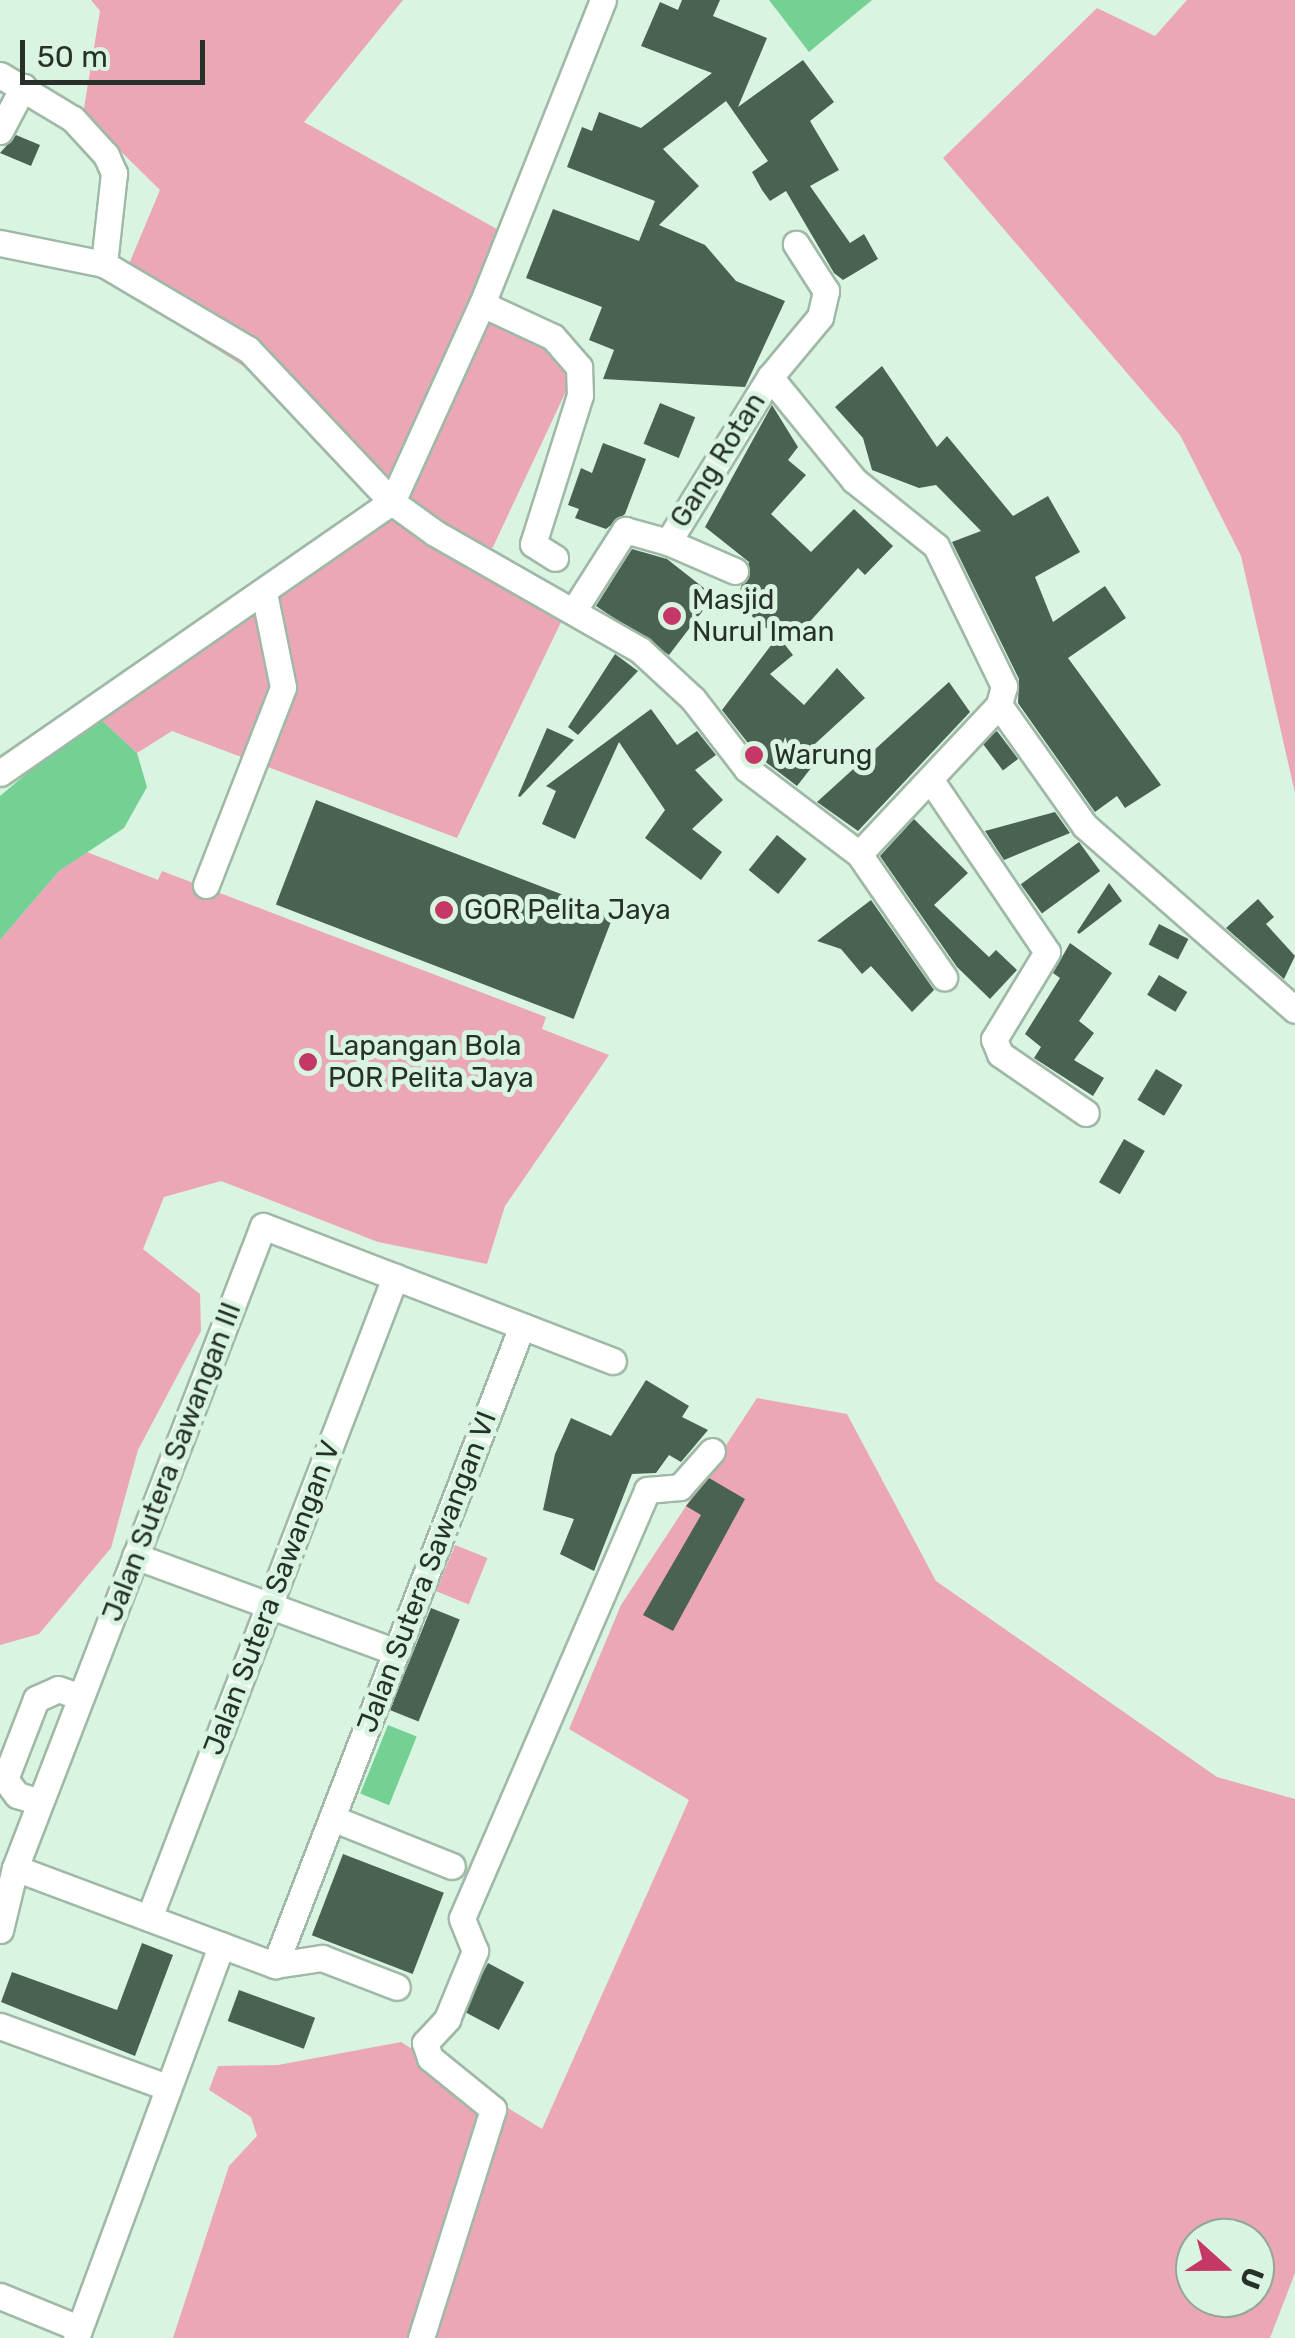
<!DOCTYPE html>
<style>
body{margin:0}
#map{position:relative;width:1295px;height:2338px;overflow:hidden;background:#d9f5e1;font-family:Rubik,sans-serif}
div>[style]{position:absolute}
.green>*{inset:0;background:#eca7b6;transform-origin:0 0}
.water>*{inset:0;background:#74d093;transform-origin:0 0}
.building>*{inset:0;background:#4a6251;transform-origin:0 0}
.roads{filter:drop-shadow(2px 0 #9fb9a6) drop-shadow(-2px 0 #9fb9a6) drop-shadow(0 2px #9fb9a6) drop-shadow(0 -2px #9fb9a6)}
.minor>*{height:25px;margin:-12.5px;padding:0 12.5px;transform-origin:12.5px;border-radius:12.5px;background:#fff}
.dots>*{width:28px;height:28px;translate:-50% -50%;box-sizing:border-box;border:5px solid #d9f5e1;border-radius:50%}
span{translate:-50% -50%;white-space:nowrap;text-align:center;line-height:1.15;-webkit-text-stroke:10px #d9f5e1;paint-order:stroke}
.street-label{font-size:28px;color:#27312a}
.poi-label{font-size:28px;color:#27312a}
.left{translate:0 -50%;text-align:left}
.north{position:absolute;left:1175px;top:2218px;width:100px;height:100px;box-sizing:border-box;background:#d9f5e1;border:2px solid #92a798;border-radius:50%;rotate:111deg;font-size:28px;font-weight:700;line-height:40px;text-align:center;color:#27312a}
.north::after{content:'';display:block;margin:auto;width:35px;height:45px;background:#c53766;clip-path:polygon(50% 0,100% 100%,50% 72%,0 100%)}
.scale{position:absolute;left:20px;top:40px;width:185px;height:45px;box-sizing:border-box;border:5px solid #27312a;border-top:0;padding-left:12px;font-size:30px;line-height:35px;white-space:nowrap;color:#27312a;-webkit-text-stroke:8px #d9f5e1;paint-order:stroke}
</style>
<div id="map">
<div class="green">
<div style="clip-path:polygon(91px 0,403px 0,304px 122px,513px 238px,481px 313px,552px 343px,576px 370px,485px 564px,565px 614px,457px 838px,172px 731px,137px 753px,96px 715px,388px 498px,291px 396px,119px 288px,160px 190px,83px 114px,100px 11px)"></div>
<div style="clip-path:polygon(1187px 0,1295px 0,1295px 793px,1241px 556px,1180px 435px,943px 158px,1097px 8px,1155px 36px)"></div>
<div style="clip-path:polygon(87px 852px,158px 880px,162px 871px,546px 1017px,542px 1029px,609px 1055px,505px 1206px,487px 1264px,378px 1242px,221px 1181px,164px 1197px,143px 1249px,200px 1294px,201px 1331px,138px 1450px,111px 1548px,39px 1634px,0 1645px,0 940px,59px 871px)"></div>
<div style="clip-path:polygon(evenodd,757px 1398px,847px 1414px,936px 1581px,1217px 1777px,1295px 1799px,1295px 2273px,1270px 2338px,173px 2338px,229px 2166px,257px 2136px,251px 2117px,209px 2090px,218px 2066px,278px 2065px,401px 2042px,542px 2129px,689px 1800px,569px 1729px,621px 1605px,757px 1398px,1195px 2238px,1255px 2238px,1255px 2298px,1195px 2298px,1195px 2238px)"></div>
<div style="left:455px;top:1545px;width:35px;height:50px;rotate:22deg"></div>
</div>
<div class="water">
<div style="clip-path:polygon(769px 0,872px 0,809px 52px)"></div>
<div style="clip-path:polygon(96px 715px,137px 753px,147px 787px,124px 828px,59px 871px,0 940px,0 796px)"></div>
<div style="left:388px;top:1725px;width:31px;height:74px;rotate:22deg"></div>
</div>
<div class="building">
<div style="clip-path:polygon(682px 0,720px 0,713px 16px,767px 38px,738px 107px,803px 60px,834px 102px,810px 121px,839px 170px,810px 186px,850px 243px,864px 234px,878px 259px,843px 280px,834px 273px,786px 191px,770px 201px,762px 190px,752px 172px,768px 161px,726px 101px,663px 149px,699px 186px,659px 225px,705px 245px,736px 281px,785px 301px,745px 387px,603px 379px,614px 350px,589px 340px,602px 307px,526px 278px,553px 209px,639px 241px,655px 201px,567px 167px,582px 127px,592px 131px,599px 112px,641px 128px,712px 73px,641px 46px,660px 2px,678px 10px)"></div>
<div style="clip-path:polygon(16px 135px,40px 145px,31px 166px,0 153px)"></div>
<div style="clip-path:polygon(882px 366px,937px 447px,947px 436px,1013px 516px,1048px 496px,1080px 552px,1035px 577px,1053px 622px,1105px 586px,1126px 618px,1068px 658px,1161px 785px,1125px 808px,1117px 796px,1095px 812px,1018px 703px,1019px 679px,952px 542px,981px 531px,936px 485px,919px 488px,872px 470px,863px 438px,835px 407px)"></div>
<div style="left:660px;top:403px;width:38px;height:44px;rotate:22deg"></div>
<div style="clip-path:polygon(772px 405px,798px 447px,788px 460px,806px 475px,771px 514px,811px 552px,854px 509px,893px 546px,865px 575px,858px 568px,788px 646px,736px 603px,749px 562px,705px 527px)"></div>
<div style="clip-path:polygon(603px 443px,646px 459px,625px 514px,606px 529px,575px 518px,579px 509px,568px 505px,581px 468px,592px 473px)"></div>
<div style="clip-path:polygon(632px 549px,667px 559px,714px 596px,669px 655px,596px 606px)"></div>
<div style="clip-path:polygon(778px 636px,793px 655px,770px 674px,804px 705px,837px 668px,865px 698px,805px 753px,815px 763px,797px 786px,759px 757px,722px 710px)"></div>
<div style="clip-path:polygon(615px 654px,638px 671px,578px 735px,568px 727px)"></div>
<div style="clip-path:polygon(949px 682px,970px 712px,858px 831px,817px 802px)"></div>
<div style="clip-path:polygon(651px 709px,677px 745px,697px 731px,716px 755px,695px 770px,723px 800px,692px 829px,722px 852px,701px 880px,645px 838px,665px 810px,619px 742px,575px 839px,542px 824px,556px 791px,546px 786px)"></div>
<div style="clip-path:polygon(547px 728px,574px 740px,520px 797px,518px 796px)"></div>
<div style="left:997px;top:731px;width:35px;height:19px;rotate:53deg"></div>
<div style="left:316px;top:800px;width:319px;height:112px;rotate:21deg"></div>
<div style="clip-path:polygon(1055px 812px,1070px 833px,1004px 860px,985px 831px)"></div>
<div style="clip-path:polygon(914px 819px,968px 873px,934px 905px,989px 957px,996px 950px,1017px 970px,990px 999px,957px 967px,880px 856px)"></div>
<div style="left:777px;top:835px;width:38px;height:45px;rotate:39deg"></div>
<div style="left:1079px;top:842px;width:36px;height:72px;rotate:54deg"></div>
<div style="clip-path:polygon(1109px 883px,1122px 901px,1079px 934px,1077px 932px)"></div>
<div style="clip-path:polygon(1258px 899px,1274px 917px,1266px 924px,1295px 956px,1284px 979px,1226px 928px)"></div>
<div style="clip-path:polygon(871px 900px,934px 990px,912px 1012px,871px 966px,862px 974px,841px 949px,817px 941px)"></div>
<div style="left:1159px;top:924px;width:33px;height:23px;rotate:27deg"></div>
<div style="clip-path:polygon(1070px 943px,1112px 973px,1079px 1021px,1094px 1033px,1074px 1060px,1104px 1078px,1093px 1096px,1034px 1058px,1041px 1047px,1025px 1034px,1060px 978px,1053px 973px)"></div>
<div style="left:1159px;top:975px;width:33px;height:23px;rotate:31deg"></div>
<div style="left:1156px;top:1069px;width:31px;height:36px;rotate:31deg"></div>
<div style="left:1124px;top:1139px;width:24px;height:50px;rotate:30deg"></div>
<div style="clip-path:polygon(646px 1380px,689px 1406px,682px 1417px,708px 1430px,681px 1462px,669px 1455px,656px 1473px,632px 1474px,594px 1571px,560px 1554px,574px 1519px,543px 1510px,555px 1454px,571px 1418px,611px 1436px)"></div>
<div style="clip-path:polygon(709px 1478px,745px 1499px,673px 1631px,643px 1615px,701px 1515px,686px 1506px)"></div>
<div style="left:431px;top:1608px;width:31px;height:110px;rotate:22deg"></div>
<div style="left:343px;top:1854px;width:108px;height:87px;rotate:21deg"></div>
<div style="clip-path:polygon(142px 1943px,173px 1955px,135px 2056px,1px 2002px,12px 1972px,117px 2010px)"></div>
<div style="left:488px;top:1963px;width:41px;height:54px;rotate:28deg"></div>
<div style="left:239px;top:1990px;width:81px;height:33px;rotate:20deg"></div>
</div>
<div class="roads">
<div class="minor">
<div style="left:0;top:75px;width:85px;rotate:31.1deg"></div>
<div style="left:73px;top:119px;width:49px;rotate:47.5deg"></div>
<div style="left:106px;top:155px;width:20px;rotate:66deg"></div>
<div style="left:114px;top:173px;width:92px;rotate:96.3deg"></div>
<div style="left:104px;top:264px;width:167px;rotate:30.6deg"></div>
<div style="left:248px;top:349px;width:210px;rotate:46.7deg"></div>
<div style="left:392px;top:502px;width:53px;rotate:35.8deg"></div>
<div style="left:435px;top:533px;width:236px;rotate:29.7deg"></div>
<div style="left:640px;top:650px;width:72px;rotate:42.8deg"></div>
<div style="left:693px;top:699px;width:88px;rotate:52.4deg"></div>
<div style="left:747px;top:769px;width:141px;rotate:37.2deg"></div>
<div style="left:859px;top:854px;width:150px;rotate:55.4deg"></div>
<div style="left:0;top:131px;width:50px;rotate:-62.4deg"></div>
<div style="left:0;top:243px;width:106px;rotate:11.4deg"></div>
<div style="left:482px;top:304px;width:78px;rotate:24.9deg"></div>
<div style="left:553px;top:337px;width:40px;rotate:49deg"></div>
<div style="left:579px;top:367px;width:28px;rotate:88deg"></div>
<div style="left:580px;top:395px;width:156px;rotate:107.5deg"></div>
<div style="left:533px;top:544px;width:26px;rotate:32deg"></div>
<div style="left:770px;top:377px;width:133px;rotate:50.8deg"></div>
<div style="left:854px;top:480px;width:105px;rotate:38.8deg"></div>
<div style="left:936px;top:546px;width:156px;rotate:64.1deg"></div>
<div style="left:1004px;top:686px;width:20px;rotate:105deg"></div>
<div style="left:999px;top:705px;width:204px;rotate:133.2deg"></div>
<div style="left:668px;top:542px;width:73px;rotate:23.4deg"></div>
<div style="left:574px;top:610px;width:95px;rotate:-57.5deg"></div>
<div style="left:625px;top:530px;width:45px;rotate:15.6deg"></div>
<div style="left:668px;top:542px;width:194px;rotate:-58.3deg"></div>
<div style="left:770px;top:377px;width:78px;rotate:-50.2deg"></div>
<div style="left:820px;top:317px;width:27px;rotate:-77deg"></div>
<div style="left:826px;top:291px;width:56px;rotate:-122.6deg"></div>
<div style="left:999px;top:705px;width:148px;rotate:54.6deg"></div>
<div style="left:1085px;top:826px;width:279px;rotate:41.2deg"></div>
<div style="left:0;top:773px;width:477px;rotate:-34.7deg"></div>
<div style="left:392px;top:502px;width:217px;rotate:-65.6deg"></div>
<div style="left:482px;top:304px;width:327px;rotate:-68.3deg"></div>
<div style="left:932px;top:782px;width:205px;rotate:55.9deg"></div>
<div style="left:1047px;top:952px;width:102px;rotate:121.3deg"></div>
<div style="left:994px;top:1039px;width:16px;rotate:68deg"></div>
<div style="left:1000px;top:1054px;width:104px;rotate:34.5deg"></div>
<div style="left:206px;top:885px;width:212px;rotate:-68.7deg"></div>
<div style="left:283px;top:687px;width:96px;rotate:-101.4deg"></div>
<div style="left:135px;top:1556px;width:278px;rotate:20.2deg"></div>
<div style="left:40px;top:1802px;width:24px;rotate:-163deg"></div>
<div style="left:17px;top:1795px;width:20px;rotate:-127deg"></div>
<div style="left:5px;top:1779px;width:86px;rotate:-68.8deg"></div>
<div style="left:36px;top:1699px;width:24px;rotate:-24deg"></div>
<div style="left:58px;top:1689px;width:24px;rotate:19deg"></div>
<div style="left:332px;top:1818px;width:129px;rotate:21.8deg"></div>
<div style="left:15px;top:1868px;width:278px;rotate:20.5deg"></div>
<div style="left:275px;top:1965px;width:48px;rotate:-8.5deg"></div>
<div style="left:322px;top:1958px;width:80px;rotate:21.1deg"></div>
<div style="left:149px;top:1918px;width:687px;rotate:-69deg"></div>
<div style="left:0;top:1930px;width:64px;rotate:-76.4deg"></div>
<div style="left:15px;top:1868px;width:688px;rotate:-68.88deg"></div>
<div style="left:263px;top:1226px;width:375px;rotate:21.1deg"></div>
<div style="left:275px;top:1965px;width:685px;rotate:-68.87deg"></div>
<div style="left:0;top:2026px;width:178px;rotate:20.1deg"></div>
<div style="left:0;top:2296px;width:82px;rotate:22.2deg"></div>
<div style="left:76px;top:2338px;width:419px;rotate:-69.7deg"></div>
<div style="left:421px;top:2338px;width:240px;rotate:-72.5deg"></div>
<div style="left:493px;top:2109px;width:81px;rotate:-141deg"></div>
<div style="left:430px;top:2058px;width:16px;rotate:-108deg"></div>
<div style="left:425px;top:2043px;width:33px;rotate:-47deg"></div>
<div style="left:447px;top:2019px;width:74px;rotate:-67.6deg"></div>
<div style="left:475px;top:1951px;width:35px;rotate:-112deg"></div>
<div style="left:462px;top:1918px;width:466px;rotate:-66.6deg"></div>
<div style="left:647px;top:1490px;width:33px;rotate:-5deg"></div>
<div style="left:680px;top:1487px;width:48px;rotate:-48.4deg"></div>
</div>
</div>
<div class="dots">
<div style="left:672px;top:616px;background:#c53766"></div>
<div style="left:754px;top:755px;background:#c53766"></div>
<div style="left:444px;top:910px;background:#c53766"></div>
<div style="left:308px;top:1062px;background:#c53766"></div>
</div>
<div class="street-label">
<span style="left:718px;top:460px;rotate:-58deg">Gang Rotan</span>
<span style="left:172px;top:1462px;rotate:-69deg">Jalan Sutera Sawangan III</span>
<span style="left:427px;top:1572px;rotate:-69deg">Jalan Sutera Sawangan VI</span>
<span style="left:272px;top:1598px;rotate:-69deg">Jalan Sutera Sawangan V</span>
</div>
<div class="poi-label">
<span class="left" style="left:692px;top:616px">Masjid<br>Nurul Iman</span>
<span class="left" style="left:774px;top:755px">Warung</span>
<span class="left" style="left:464px;top:910px">GOR Pelita Jaya</span>
<span class="left" style="left:328px;top:1062px">Lapangan Bola<br>POR Pelita Jaya</span>
</div>
<div class="north">U</div>
<div class="scale">50 m</div>
</div>
